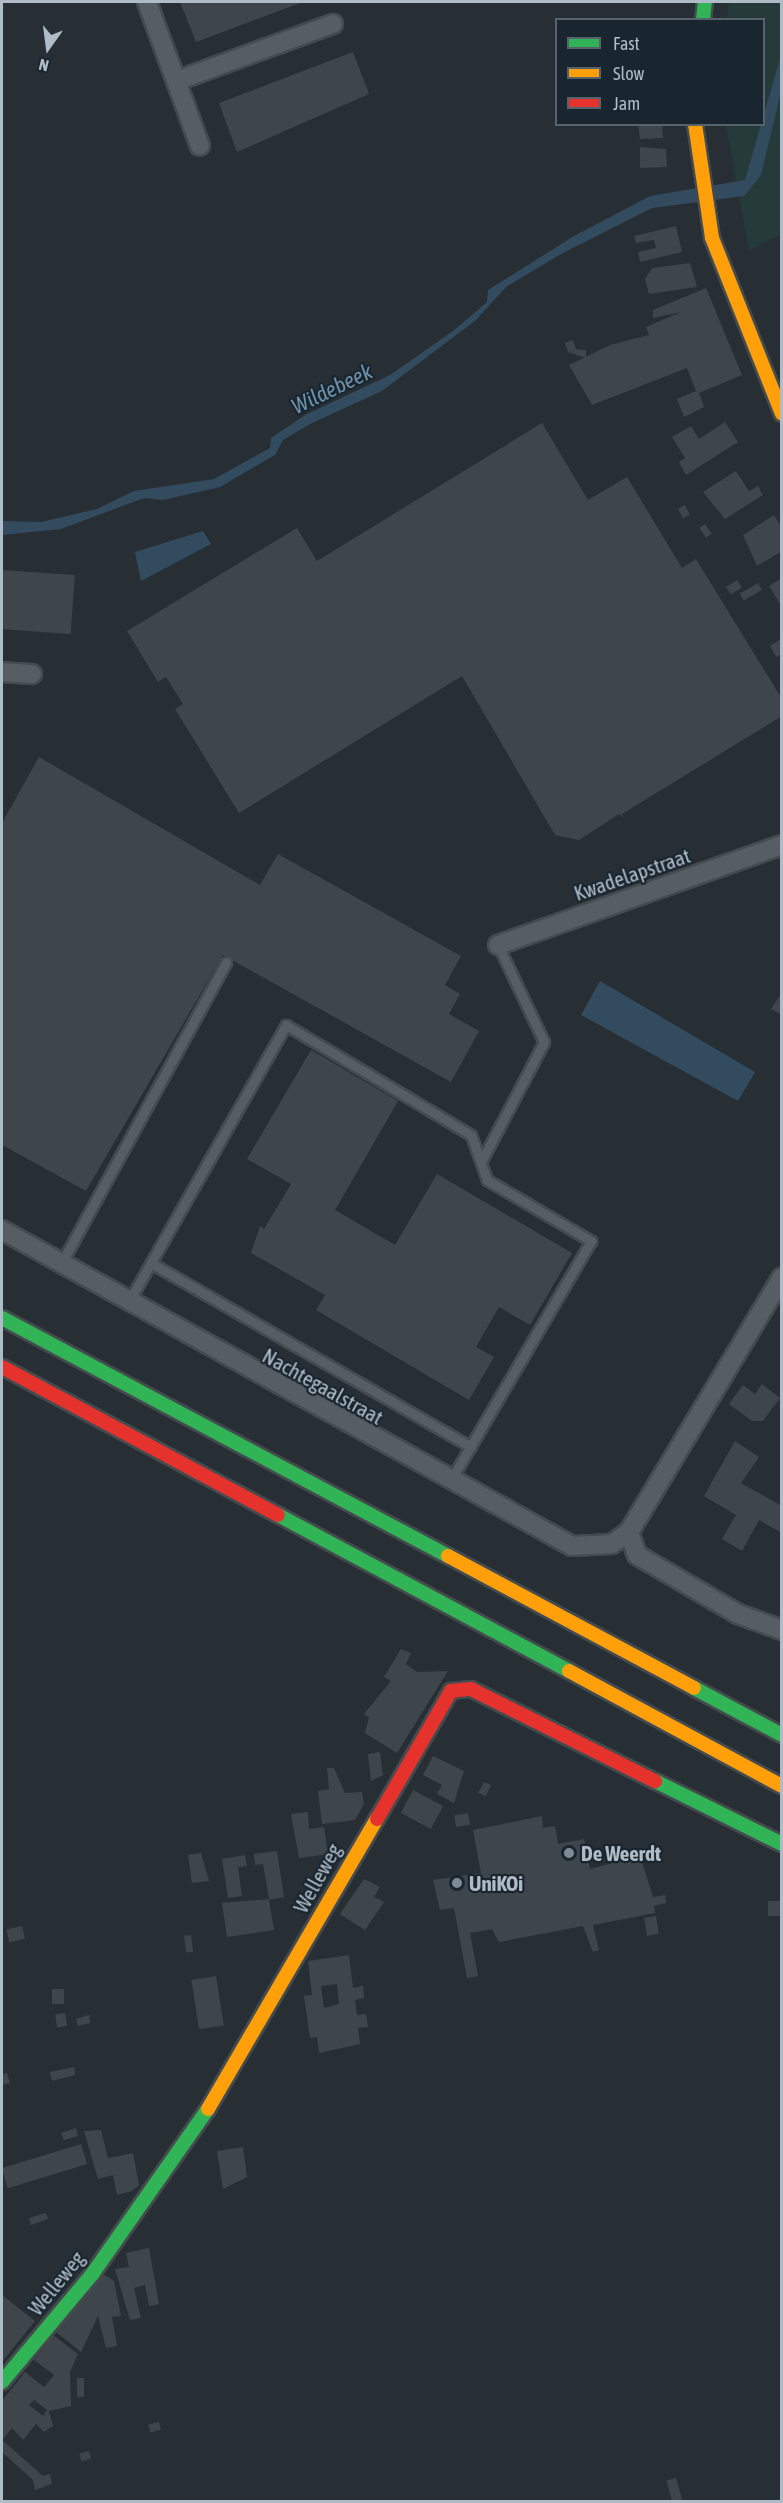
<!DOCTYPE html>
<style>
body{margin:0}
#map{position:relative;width:783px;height:2503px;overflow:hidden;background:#272f34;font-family:"Asap Condensed",sans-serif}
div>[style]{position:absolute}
.green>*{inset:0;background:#243b3a}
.water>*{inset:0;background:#324b5e}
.building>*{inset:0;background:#3f464b;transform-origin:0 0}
.roads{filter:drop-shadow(2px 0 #444b4f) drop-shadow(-2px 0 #444b4f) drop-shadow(0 2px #444b4f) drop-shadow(0 -2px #444b4f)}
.lane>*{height:9px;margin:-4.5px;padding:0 4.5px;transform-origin:4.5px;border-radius:4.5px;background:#565d63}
.street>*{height:18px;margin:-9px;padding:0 9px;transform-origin:9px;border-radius:9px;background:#565d63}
.fast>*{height:14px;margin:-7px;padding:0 7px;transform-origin:7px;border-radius:7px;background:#30b455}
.slow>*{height:14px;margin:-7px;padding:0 7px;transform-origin:7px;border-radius:7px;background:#ff9f0a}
.jam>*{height:14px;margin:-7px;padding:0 7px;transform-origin:7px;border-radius:7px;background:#e5322d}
.dots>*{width:16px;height:16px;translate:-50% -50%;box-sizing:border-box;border:3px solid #1a262f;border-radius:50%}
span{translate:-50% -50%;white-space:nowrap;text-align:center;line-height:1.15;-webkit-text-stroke:4.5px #1a262f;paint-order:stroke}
.street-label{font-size:21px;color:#afbcc7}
.poi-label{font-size:21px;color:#afbcc7;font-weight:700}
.left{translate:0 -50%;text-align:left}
.water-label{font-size:22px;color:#6e92ab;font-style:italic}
.frame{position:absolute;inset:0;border:3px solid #afbcc7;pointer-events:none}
.legend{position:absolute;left:555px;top:18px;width:210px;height:108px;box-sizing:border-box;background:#1a262f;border:2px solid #56626c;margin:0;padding:8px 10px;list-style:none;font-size:18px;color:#afbcc7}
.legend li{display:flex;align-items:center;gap:12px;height:30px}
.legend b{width:30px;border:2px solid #56626c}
.north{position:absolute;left:18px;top:18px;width:60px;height:60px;-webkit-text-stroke:4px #1a262f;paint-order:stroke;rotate:194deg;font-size:16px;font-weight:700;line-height:24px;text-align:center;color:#afbcc7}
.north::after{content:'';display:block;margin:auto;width:21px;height:27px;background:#afbcc7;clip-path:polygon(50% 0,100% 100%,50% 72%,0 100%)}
</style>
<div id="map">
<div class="green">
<div style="clip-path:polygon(729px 2px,781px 2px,781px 234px,749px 251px,726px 125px,764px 124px,764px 20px,727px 19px)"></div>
</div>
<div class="water">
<div style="clip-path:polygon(781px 55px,781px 92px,761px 175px,744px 196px,652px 208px,561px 254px,506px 287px,476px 320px,382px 391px,310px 424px,283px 440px,275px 455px,220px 487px,163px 500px,144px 498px,61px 529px,2px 535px,2px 521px,41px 522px,97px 509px,134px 491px,214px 479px,270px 448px,271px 438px,305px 415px,390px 375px,453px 331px,487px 302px,488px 290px,574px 236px,650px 196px,745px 180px)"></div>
<div style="clip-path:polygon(203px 531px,211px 544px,141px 581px,135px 552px)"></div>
<div style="clip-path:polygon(600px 981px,755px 1072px,738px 1101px,581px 1015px)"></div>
</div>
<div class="building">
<div style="clip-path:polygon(180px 2px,303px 2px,196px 42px)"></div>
<div style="clip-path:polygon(353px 52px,369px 94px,237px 152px,219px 103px)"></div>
<div style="clip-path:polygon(638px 124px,662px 124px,663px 138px,640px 139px)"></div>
<div style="clip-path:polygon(640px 147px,666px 149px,667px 167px,640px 168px)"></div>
<div style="clip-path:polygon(676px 226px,682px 252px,640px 262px,638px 252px,656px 248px,654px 240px,636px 243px,634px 236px)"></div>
<div style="clip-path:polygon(690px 263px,697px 287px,649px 294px,645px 279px,652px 268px)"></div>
<div style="clip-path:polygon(706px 288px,742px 375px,699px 393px,704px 407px,684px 417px,677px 399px,696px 391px,687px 368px,592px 405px,569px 365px,610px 345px,649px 335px,646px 327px,681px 312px,653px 318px,653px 310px)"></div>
<div style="clip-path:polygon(573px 340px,576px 349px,586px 350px,586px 358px,568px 352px,565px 343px)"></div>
<div style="clip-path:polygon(725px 422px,738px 442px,686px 475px,679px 462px,685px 458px,672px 437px,691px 426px,699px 439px)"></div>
<div style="clip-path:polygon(542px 423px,588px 500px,627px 477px,682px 568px,696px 559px,782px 699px,782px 716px,622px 814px,624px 818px,619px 814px,579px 840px,555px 835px,462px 676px,239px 813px,175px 709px,183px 704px,166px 677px,158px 682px,127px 631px,297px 528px,317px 561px)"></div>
<div style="clip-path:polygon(736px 471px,749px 491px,758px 486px,763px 495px,725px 519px,703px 492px)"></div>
<div style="left:685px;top:505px;width:11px;height:8px;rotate:63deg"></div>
<div style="clip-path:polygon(774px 515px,782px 528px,782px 551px,757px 566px,743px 535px)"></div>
<div style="left:705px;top:524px;width:12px;height:7px;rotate:55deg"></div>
<div style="left:2px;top:570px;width:73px;height:59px;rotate:4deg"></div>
<div style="clip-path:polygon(782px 578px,782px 607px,769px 586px)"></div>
<div style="left:737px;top:580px;width:9px;height:13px;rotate:58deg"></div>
<div style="left:758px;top:583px;width:8px;height:21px;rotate:60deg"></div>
<div style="clip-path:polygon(782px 638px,782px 654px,776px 657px,770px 646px)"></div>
<div style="clip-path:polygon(39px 757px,260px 885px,278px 854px,461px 956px,445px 985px,460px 994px,449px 1014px,479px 1031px,451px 1082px,223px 955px,86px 1191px,2px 1145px,2px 823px)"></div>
<div style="clip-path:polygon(782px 992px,782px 1015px,771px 1009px)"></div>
<div style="clip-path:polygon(311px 1050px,398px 1101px,335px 1210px,395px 1245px,437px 1174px,572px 1253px,530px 1325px,499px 1307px,476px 1347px,494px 1357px,469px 1400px,316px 1310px,325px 1295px,251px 1253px,260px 1226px,264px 1229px,291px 1184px,247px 1159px)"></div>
<div style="clip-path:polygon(762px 1384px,780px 1398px,763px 1421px,752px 1421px,729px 1404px,743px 1385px,755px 1394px)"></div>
<div style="clip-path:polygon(735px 1441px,759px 1457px,741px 1483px,782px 1506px,782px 1533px,759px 1520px,742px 1551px,722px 1539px,736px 1515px,704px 1496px)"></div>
<div style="clip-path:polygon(401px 1649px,411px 1653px,406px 1664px,417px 1672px,448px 1671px,397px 1753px,365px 1733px,369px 1717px,364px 1714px,391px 1681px,384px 1677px)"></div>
<div style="clip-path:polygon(380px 1752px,383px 1775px,371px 1781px,368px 1754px)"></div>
<div style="clip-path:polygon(433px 1756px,464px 1771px,454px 1803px,437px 1794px,442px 1785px,423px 1775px)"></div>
<div style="clip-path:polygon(327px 1768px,334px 1768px,345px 1793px,362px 1792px,364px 1804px,355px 1820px,322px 1824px,318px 1791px,329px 1789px)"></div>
<div style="clip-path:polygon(484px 1782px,491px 1785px,486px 1796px,478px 1793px)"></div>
<div style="left:413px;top:1790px;width:34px;height:26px;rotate:28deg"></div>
<div style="clip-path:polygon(308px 1812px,309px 1829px,324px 1827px,328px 1854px,299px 1858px,291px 1814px)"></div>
<div style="left:468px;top:1813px;width:12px;height:14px;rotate:81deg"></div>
<div style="clip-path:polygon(542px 1816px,543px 1828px,555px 1826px,558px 1844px,584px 1839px,590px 1869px,640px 1856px,653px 1897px,665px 1895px,666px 1903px,654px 1906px,655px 1913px,593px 1925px,599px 1950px,593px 1952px,583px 1926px,499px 1942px,492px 1929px,470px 1933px,478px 1976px,467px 1978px,454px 1908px,440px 1910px,433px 1880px,481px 1873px,473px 1830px)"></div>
<div style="clip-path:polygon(277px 1851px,284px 1897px,269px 1900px,274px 1930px,227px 1937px,222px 1903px,269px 1899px,263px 1864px,255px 1865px,254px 1854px)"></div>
<div style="clip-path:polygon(201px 1853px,209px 1881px,192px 1883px,188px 1855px)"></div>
<div style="clip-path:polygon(245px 1855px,247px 1866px,238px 1867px,242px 1896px,228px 1898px,222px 1859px)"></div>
<div style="clip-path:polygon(364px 1879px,380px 1887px,374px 1897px,384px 1902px,365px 1930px,340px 1914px)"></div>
<div style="left:782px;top:1901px;width:15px;height:14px;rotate:90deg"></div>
<div style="left:656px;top:1916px;width:18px;height:12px;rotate:81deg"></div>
<div style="left:22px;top:1926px;width:13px;height:16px;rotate:77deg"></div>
<div style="left:191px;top:1935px;width:17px;height:7px;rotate:83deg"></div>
<div style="clip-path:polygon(evenodd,349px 1955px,353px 1988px,363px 1986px,364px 1998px,355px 2000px,357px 2015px,366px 2014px,368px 2027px,358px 2028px,360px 2044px,319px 2053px,317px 2037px,310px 2038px,304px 1996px,312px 1995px,308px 1961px,349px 1955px,337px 1984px,339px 2004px,324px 2008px,321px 1986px,337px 1984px)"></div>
<div style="left:216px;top:1976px;width:50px;height:25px;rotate:81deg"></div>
<div style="left:64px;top:1989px;width:15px;height:12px;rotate:90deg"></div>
<div style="left:65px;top:2013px;width:13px;height:10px;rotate:81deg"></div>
<div style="clip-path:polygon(89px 2015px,90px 2023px,78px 2026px,76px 2019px)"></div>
<div style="clip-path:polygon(74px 2067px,75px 2075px,52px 2081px,50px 2072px)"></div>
<div style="clip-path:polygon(7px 2073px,10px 2083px,2px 2085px,2px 2074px)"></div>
<div style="clip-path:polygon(76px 2128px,78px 2136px,64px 2140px,61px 2133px)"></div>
<div style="clip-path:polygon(101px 2130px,108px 2158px,133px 2153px,139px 2185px,132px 2191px,117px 2195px,113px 2175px,98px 2179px,84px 2131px)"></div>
<div style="left:81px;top:2144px;width:21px;height:83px;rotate:73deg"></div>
<div style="clip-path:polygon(243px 2147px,247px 2177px,223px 2189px,217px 2151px)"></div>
<div style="clip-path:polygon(46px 2213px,48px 2219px,31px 2225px,29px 2218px)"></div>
<div style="clip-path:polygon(149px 2248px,159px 2304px,149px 2306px,145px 2285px,134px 2288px,141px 2318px,130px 2320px,115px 2269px,129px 2267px,126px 2253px)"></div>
<div style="clip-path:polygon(100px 2272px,114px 2281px,121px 2316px,112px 2317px,117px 2346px,106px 2348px,98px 2316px,81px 2352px,56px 2332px)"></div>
<div style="clip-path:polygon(2px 2295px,35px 2321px,2px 2362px)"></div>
<div style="clip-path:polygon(evenodd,53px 2335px,78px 2354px,70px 2372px,71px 2406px,49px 2411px,53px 2426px,44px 2432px,36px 2424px,23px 2440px,12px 2428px,2px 2440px,43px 2476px,50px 2474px,52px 2484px,35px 2490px,33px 2480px,2px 2452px,2px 2401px,25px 2372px,44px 2387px,54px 2375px,34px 2360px,53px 2335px,34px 2400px,47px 2410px,43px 2416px,29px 2405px,34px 2400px)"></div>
<div style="left:77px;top:2378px;width:7px;height:19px"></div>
<div style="left:159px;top:2422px;width:8px;height:11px;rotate:76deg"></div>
<div style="left:89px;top:2451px;width:8px;height:10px;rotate:76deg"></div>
<div style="left:676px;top:2478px;width:25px;height:10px;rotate:74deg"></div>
</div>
<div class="roads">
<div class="lane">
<div style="left:481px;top:1162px;width:136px;rotate:-62.3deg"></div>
<div style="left:544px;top:1042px;width:107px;rotate:-115.4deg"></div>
<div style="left:151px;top:1263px;width:369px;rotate:29.9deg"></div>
<div style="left:61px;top:1264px;width:344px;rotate:-61.3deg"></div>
<div style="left:128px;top:1303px;width:320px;rotate:-60.4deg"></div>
<div style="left:286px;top:1025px;width:215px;rotate:30.7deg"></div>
<div style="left:471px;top:1135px;width:48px;rotate:70.4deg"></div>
<div style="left:487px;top:1180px;width:121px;rotate:30.4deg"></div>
<div style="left:591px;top:1241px;width:278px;rotate:120.4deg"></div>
</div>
<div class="street">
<div style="left:147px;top:2px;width:153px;rotate:69.8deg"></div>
<div style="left:176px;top:81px;width:167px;rotate:-20deg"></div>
<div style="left:2px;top:672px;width:30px;rotate:4deg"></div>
<div style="left:498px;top:945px;width:301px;rotate:-19.4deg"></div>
<div style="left:2px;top:1230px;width:652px;rotate:29deg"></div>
<div style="left:572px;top:1546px;width:40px;rotate:-2.9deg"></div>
<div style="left:612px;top:1544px;width:21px;rotate:-35deg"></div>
<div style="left:629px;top:1532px;width:297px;rotate:-59deg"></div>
<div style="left:629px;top:1532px;width:24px;rotate:71deg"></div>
<div style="left:637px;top:1555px;width:117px;rotate:30.3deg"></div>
<div style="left:738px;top:1614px;width:47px;rotate:20deg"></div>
</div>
<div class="fast">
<div style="left:703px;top:20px;width:18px;rotate:-84deg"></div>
<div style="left:2px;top:1318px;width:506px;rotate:28.09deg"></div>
<div style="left:278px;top:1515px;width:330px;rotate:28.2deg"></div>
<div style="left:694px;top:1688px;width:100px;rotate:28.1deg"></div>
<div style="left:655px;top:1781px;width:142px;rotate:26.4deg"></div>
<div style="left:2px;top:2382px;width:142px;rotate:-50.1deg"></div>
<div style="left:93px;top:2273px;width:200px;rotate:-55deg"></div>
</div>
<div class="slow">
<div style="left:695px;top:124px;width:115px;rotate:81.5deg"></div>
<div style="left:712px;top:238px;width:189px;rotate:68.3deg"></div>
<div style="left:448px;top:1556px;width:279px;rotate:28.2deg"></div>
<div style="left:569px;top:1671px;width:242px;rotate:28.4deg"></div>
<div style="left:208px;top:2109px;width:336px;rotate:-59.8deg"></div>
</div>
<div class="jam">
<div style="left:2px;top:1367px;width:313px;rotate:28.2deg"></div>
<div style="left:377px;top:1819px;width:148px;rotate:-60deg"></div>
<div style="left:451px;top:1691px;width:20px;rotate:-6deg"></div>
<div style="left:471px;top:1689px;width:206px;rotate:26.6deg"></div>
</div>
</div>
<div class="dots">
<div style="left:569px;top:1853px;background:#7f8b94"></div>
<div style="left:457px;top:1883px;background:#7f8b94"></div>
</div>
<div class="street-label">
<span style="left:632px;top:874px;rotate:-19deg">Kwadelapstraat</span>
<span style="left:323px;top:1386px;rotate:29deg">Nachtegaalstraat</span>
<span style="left:317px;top:1878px;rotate:-61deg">Welleweg</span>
<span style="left:56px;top:2283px;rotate:-51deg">Welleweg</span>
</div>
<div class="poi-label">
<span class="left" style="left:581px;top:1853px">De Weerdt</span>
<span class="left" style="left:469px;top:1883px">UniKOi</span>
</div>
<div class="water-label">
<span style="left:332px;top:389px;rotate:-26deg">Wildebeek</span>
</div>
<div class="frame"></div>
<ul class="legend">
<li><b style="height:8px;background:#30b455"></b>Fast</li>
<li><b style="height:8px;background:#ff9f0a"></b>Slow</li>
<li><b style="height:8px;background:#e5322d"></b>Jam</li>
</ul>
<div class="north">N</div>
</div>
